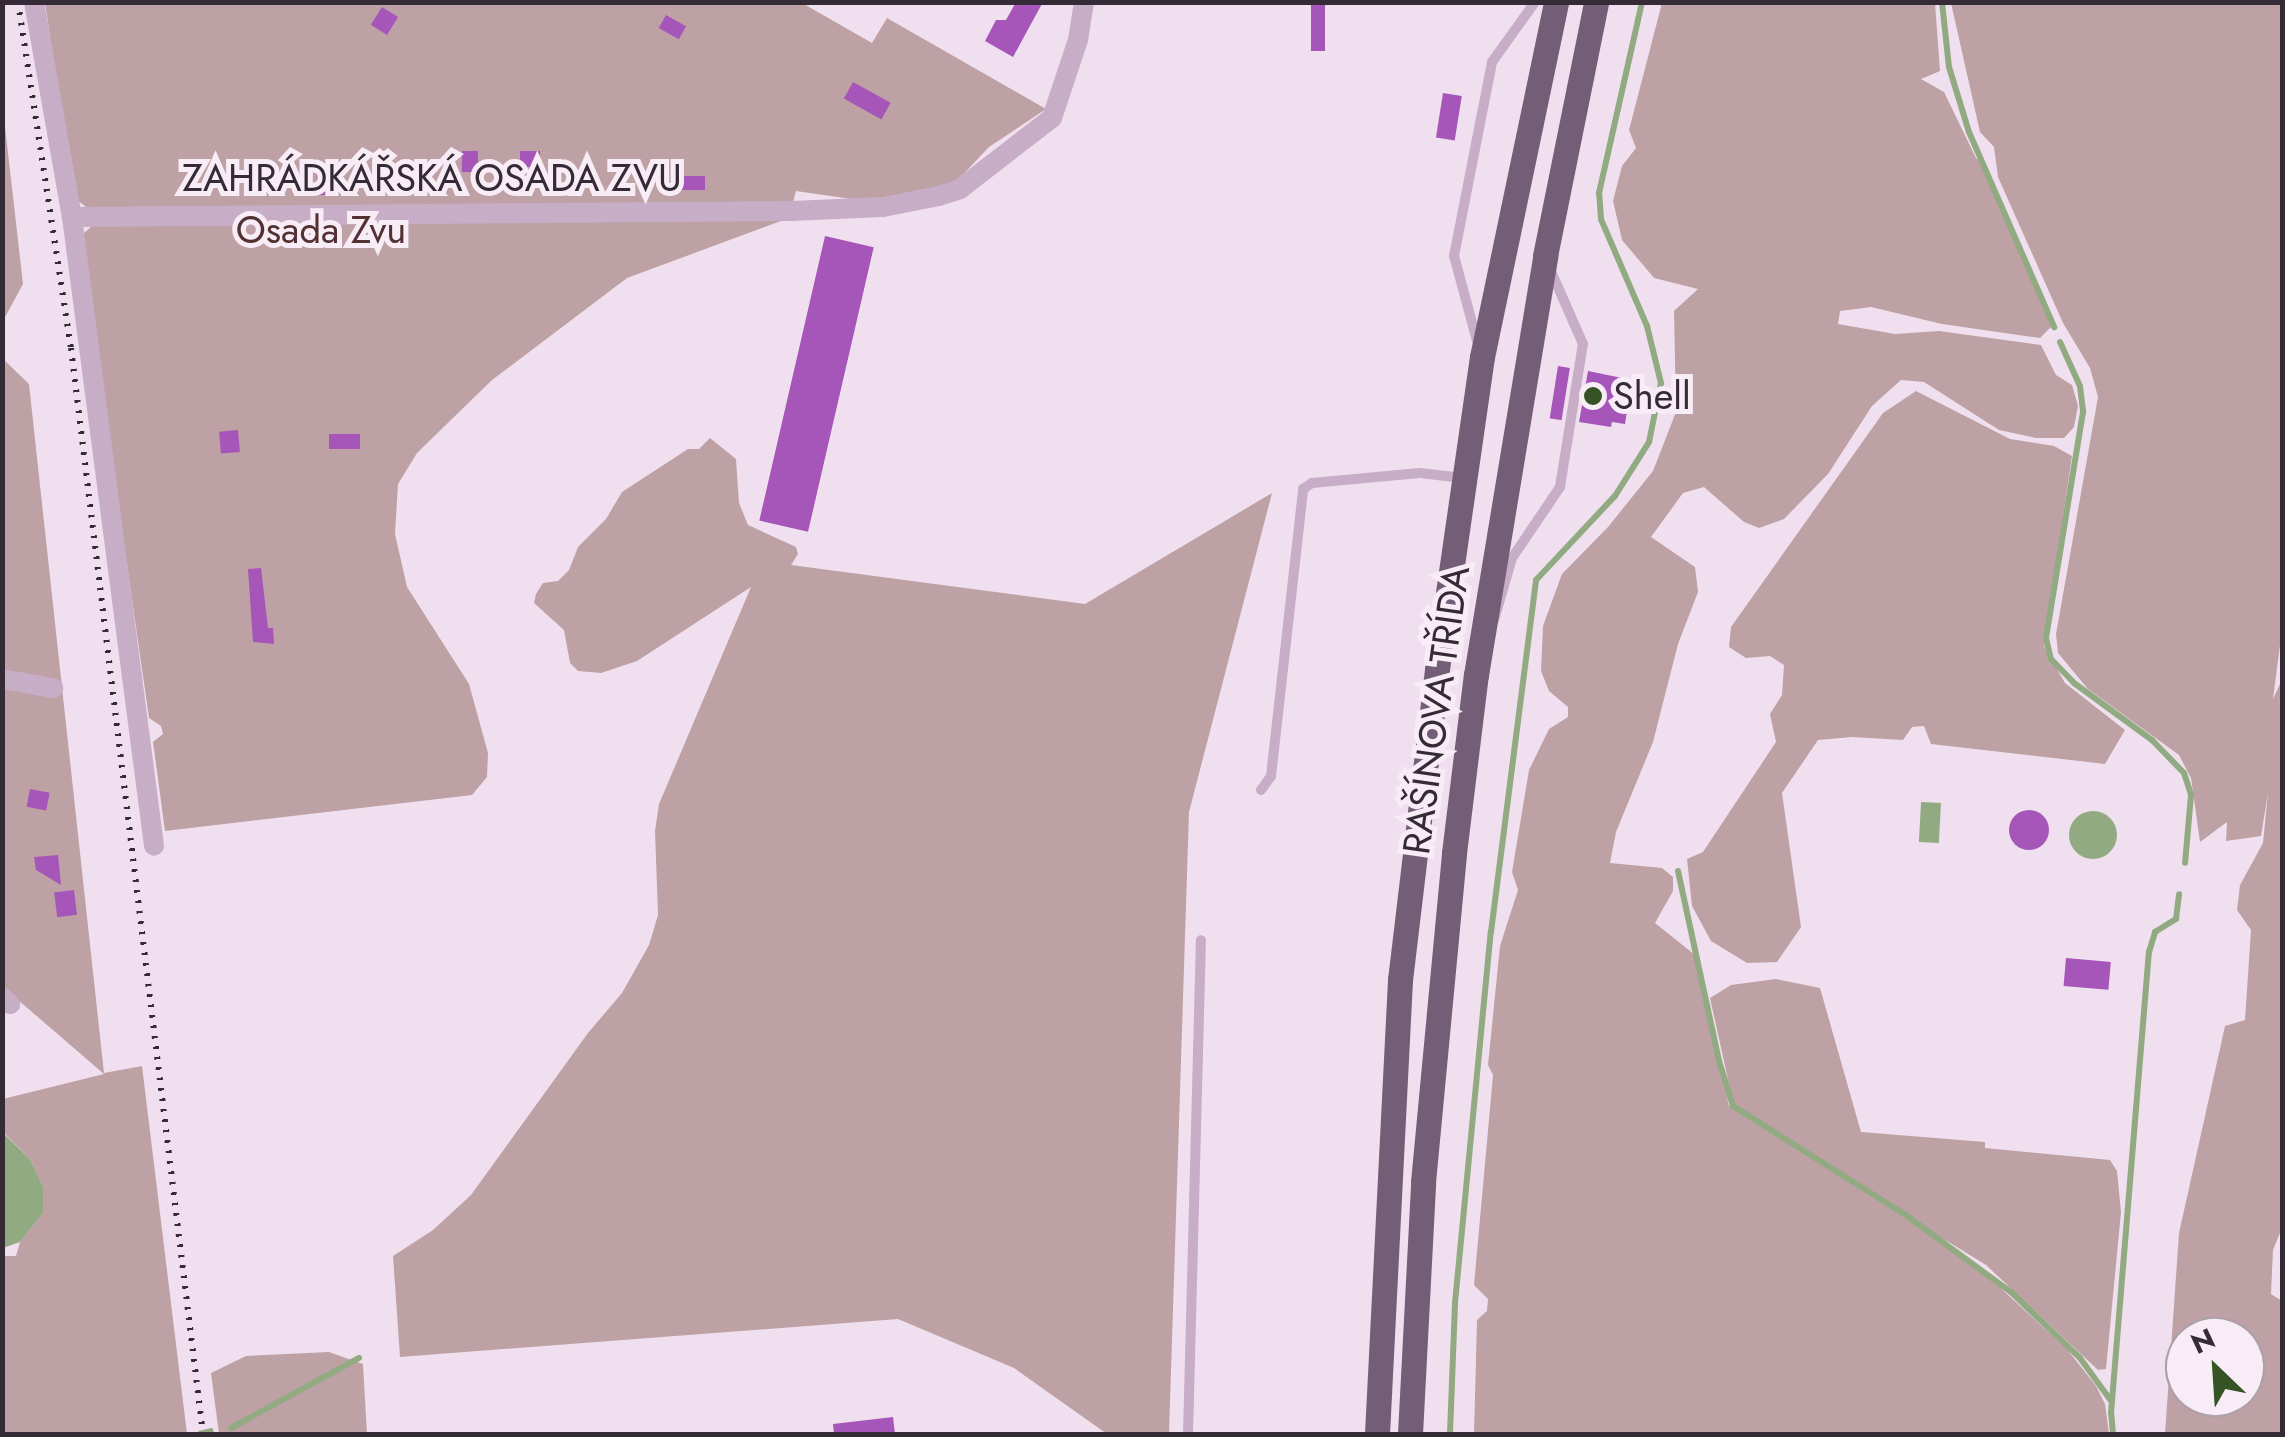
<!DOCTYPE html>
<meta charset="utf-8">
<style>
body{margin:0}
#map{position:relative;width:2285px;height:1437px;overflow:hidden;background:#f0e0ef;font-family:Jost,sans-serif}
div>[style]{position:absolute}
.green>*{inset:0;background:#bea1a4}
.water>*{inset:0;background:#91aa82;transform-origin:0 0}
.round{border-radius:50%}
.stream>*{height:6px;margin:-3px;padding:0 3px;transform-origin:3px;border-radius:3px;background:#91aa82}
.building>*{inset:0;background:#a656b8;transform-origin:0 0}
.lane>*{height:10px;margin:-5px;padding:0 5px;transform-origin:5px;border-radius:5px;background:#c7adc6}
.street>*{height:20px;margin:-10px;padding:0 10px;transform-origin:10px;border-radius:10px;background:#c7adc6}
.primary>*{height:25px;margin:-12.5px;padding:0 12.5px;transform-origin:12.5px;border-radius:12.5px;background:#745e77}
.rail>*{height:6px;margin-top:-3px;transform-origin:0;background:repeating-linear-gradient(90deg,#352b36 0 2.5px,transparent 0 10.5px)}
.dots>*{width:28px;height:28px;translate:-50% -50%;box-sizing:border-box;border:5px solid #f8ecf7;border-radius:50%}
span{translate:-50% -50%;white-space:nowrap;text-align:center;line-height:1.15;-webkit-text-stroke:10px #f8ecf7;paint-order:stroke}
.street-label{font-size:38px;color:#352b36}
.park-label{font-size:38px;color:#523133}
.poi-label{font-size:38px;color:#352b36}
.left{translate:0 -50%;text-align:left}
.frame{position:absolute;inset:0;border:5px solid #352b36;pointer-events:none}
.north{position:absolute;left:2165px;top:1317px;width:100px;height:100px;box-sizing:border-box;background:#f8ecf7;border:2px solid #aa9faa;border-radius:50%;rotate:335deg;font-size:28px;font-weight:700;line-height:40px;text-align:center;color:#352b36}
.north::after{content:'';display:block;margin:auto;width:35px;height:45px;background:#365325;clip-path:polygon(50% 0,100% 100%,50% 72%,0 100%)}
</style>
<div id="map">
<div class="green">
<div style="clip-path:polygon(evenodd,2280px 2px,2282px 630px,2273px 699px,2282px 680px,2282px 1228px,2273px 1250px,2271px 1294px,2282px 1301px,2282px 1434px,2165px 1434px,2179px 1233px,2225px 1026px,2245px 1020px,2251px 930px,2237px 910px,2240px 885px,2263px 843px,2268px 793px,2261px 836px,2226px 841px,2227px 822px,2200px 842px,2191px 778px,2179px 755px,2088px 689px,2058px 653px,2056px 634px,2098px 397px,2090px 368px,2063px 323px,1998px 177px,1994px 147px,1980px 132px,1951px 3px,2280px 2px,2185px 1337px,2245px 1337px,2245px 1397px,2185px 1397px,2185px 1337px)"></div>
<div style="clip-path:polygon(45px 3px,802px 3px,872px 43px,887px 18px,1046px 109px,989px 147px,954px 184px,900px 199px,858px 200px,796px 191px,789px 218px,627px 278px,492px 380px,417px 453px,398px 484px,395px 534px,407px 587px,469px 684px,488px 753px,487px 777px,472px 795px,165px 831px,153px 742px,163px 734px,161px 726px,149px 718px,80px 237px,94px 224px,93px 212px,74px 198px)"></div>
<div style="clip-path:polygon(1662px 3px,1935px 3px,1940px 71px,1921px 79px,1944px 92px,1976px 158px,1988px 169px,2053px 325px,2040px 338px,1942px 324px,1871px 307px,1840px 311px,1838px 324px,1895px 334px,1939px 331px,2041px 345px,2056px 375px,2072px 385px,2078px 406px,2074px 427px,2064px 438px,2036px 438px,1999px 430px,1924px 382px,1901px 380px,1872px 406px,1828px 474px,1784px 519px,1759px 528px,1744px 522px,1704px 487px,1683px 493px,1651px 537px,1695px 567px,1698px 592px,1678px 644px,1653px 742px,1616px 832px,1610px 863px,1662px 868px,1673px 877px,1673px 891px,1655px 923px,1695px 955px,1729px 1106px,1932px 1235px,1994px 1282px,2067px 1349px,2096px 1386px,2105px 1404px,2109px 1434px,1474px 1434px,1477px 1320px,1487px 1311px,1488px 1299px,1474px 1285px,1493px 1075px,1488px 1065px,1500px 946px,1518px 890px,1512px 872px,1529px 770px,1549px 729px,1568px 717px,1568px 707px,1549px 691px,1541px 671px,1543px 626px,1562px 574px,1608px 527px,1653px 471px,1676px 412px,1674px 311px,1698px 289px,1654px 278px,1622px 240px,1613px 201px,1622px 166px,1636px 148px,1629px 130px)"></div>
<div style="clip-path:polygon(3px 109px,23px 284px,3px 321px,2px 321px)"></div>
<div style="clip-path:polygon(2px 358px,29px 384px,104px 1073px,142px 1066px,187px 1434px,3px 1434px,3px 1256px,16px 1256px,20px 1242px,43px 1213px,43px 1186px,30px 1159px,3px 1132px,3px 1099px,104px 1074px,3px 987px)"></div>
<div style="clip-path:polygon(1916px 391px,2010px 439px,2054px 446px,2072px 456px,2044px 646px,2065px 683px,2125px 730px,2105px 764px,1931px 744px,1924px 726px,1912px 727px,1903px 740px,1852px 737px,1818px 740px,1782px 793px,1801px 927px,1777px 962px,1747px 963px,1711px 941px,1692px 906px,1687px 859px,1703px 852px,1776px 742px,1770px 714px,1782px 695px,1784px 665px,1770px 656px,1746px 658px,1729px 647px,1731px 627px,1883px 413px)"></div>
<div style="clip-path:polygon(710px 438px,736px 459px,739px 503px,748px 525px,796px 547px,798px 554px,791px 565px,1085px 604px,1272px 493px,1189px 812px,1169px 1434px,1107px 1434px,1014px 1368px,898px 1319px,400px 1357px,393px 1256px,433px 1230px,471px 1195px,588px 1033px,622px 993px,649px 945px,658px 915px,655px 831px,659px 804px,751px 587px,637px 661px,601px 673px,578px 671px,570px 663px,564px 630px,534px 603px,536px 594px,543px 583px,558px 581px,569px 570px,578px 547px,606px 519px,622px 492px,688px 449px,699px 449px)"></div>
<div style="clip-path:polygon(1776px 979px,1820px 988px,1861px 1132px,1985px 1142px,1985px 1148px,2110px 1160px,2117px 1171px,2121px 1212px,2106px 1369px,2098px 1370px,1986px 1265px,1757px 1124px,1733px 1102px,1710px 998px,1731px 985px)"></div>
<div style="clip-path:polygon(329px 1352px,363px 1364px,367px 1434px,219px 1434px,211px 1373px,246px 1356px)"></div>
</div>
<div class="water">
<div style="left:1921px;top:802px;width:20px;height:40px;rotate:3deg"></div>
<div class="round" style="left:2069px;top:811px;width:48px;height:48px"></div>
<div style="clip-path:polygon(2px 1132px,30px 1159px,43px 1186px,43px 1213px,20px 1242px,3px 1248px)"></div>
</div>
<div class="stream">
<div style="left:1942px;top:2px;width:65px;rotate:83.9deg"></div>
<div style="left:1949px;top:67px;width:68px;rotate:72.9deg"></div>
<div style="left:1969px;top:132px;width:213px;rotate:66.4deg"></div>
<div style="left:2060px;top:342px;width:48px;rotate:65.6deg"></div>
<div style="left:2080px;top:386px;width:26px;rotate:83deg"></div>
<div style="left:2083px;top:412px;width:229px;rotate:99.3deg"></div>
<div style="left:2046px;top:638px;width:22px;rotate:77deg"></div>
<div style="left:2051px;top:659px;width:33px;rotate:46deg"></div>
<div style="left:2074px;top:683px;width:97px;rotate:36.2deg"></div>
<div style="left:2152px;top:740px;width:46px;rotate:45.9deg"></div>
<div style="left:2184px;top:773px;width:23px;rotate:72deg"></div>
<div style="left:2191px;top:795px;width:68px;rotate:95deg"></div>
<div style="left:1678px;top:871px;width:194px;rotate:77.8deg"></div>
<div style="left:1719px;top:1061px;width:47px;rotate:72.7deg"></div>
<div style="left:1733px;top:1106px;width:206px;rotate:32.3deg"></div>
<div style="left:1907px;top:1216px;width:129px;rotate:36.2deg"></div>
<div style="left:2011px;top:1292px;width:95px;rotate:43.7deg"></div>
<div style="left:2080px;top:1358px;width:54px;rotate:54deg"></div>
<div style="left:231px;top:1428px;width:146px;rotate:-28.7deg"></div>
<div style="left:200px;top:1434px;width:11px;rotate:-15deg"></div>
<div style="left:1450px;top:1434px;width:131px;rotate:-87.8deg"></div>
<div style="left:1455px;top:1303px;width:373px;rotate:-84.5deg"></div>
<div style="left:1491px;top:932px;width:355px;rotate:-82.7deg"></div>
<div style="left:1536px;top:580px;width:115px;rotate:-46.8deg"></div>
<div style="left:1615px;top:496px;width:64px;rotate:-57.8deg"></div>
<div style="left:1649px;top:442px;width:60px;rotate:-78.5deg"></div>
<div style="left:1661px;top:383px;width:59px;rotate:-103.8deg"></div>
<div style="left:1647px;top:326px;width:116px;rotate:-113.3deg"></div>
<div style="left:1601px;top:219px;width:26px;rotate:-94deg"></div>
<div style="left:1599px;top:193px;width:196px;rotate:-77.3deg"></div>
<div style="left:2113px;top:1434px;width:21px;rotate:-95deg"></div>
<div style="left:2111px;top:1413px;width:463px;rotate:-85.3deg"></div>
<div style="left:2149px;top:952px;width:21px;rotate:-73deg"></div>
<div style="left:2155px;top:932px;width:25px;rotate:-32deg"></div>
<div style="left:2176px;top:919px;width:25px;rotate:-83deg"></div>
</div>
<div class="building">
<div style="clip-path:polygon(1016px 2px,1043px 2px,1013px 57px,985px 41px,996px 20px,1006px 20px)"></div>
<div style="left:1311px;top:2px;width:14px;height:49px"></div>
<div style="left:382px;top:7px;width:19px;height:21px;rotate:32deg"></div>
<div style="left:666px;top:15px;width:23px;height:15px;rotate:29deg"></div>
<div style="left:853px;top:82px;width:43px;height:19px;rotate:29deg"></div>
<div style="left:1443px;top:93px;width:19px;height:45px;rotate:9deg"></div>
<div style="left:462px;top:151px;width:16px;height:21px"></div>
<div style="left:520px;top:151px;width:20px;height:16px"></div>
<div style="clip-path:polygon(316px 168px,331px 168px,335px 195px,318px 195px)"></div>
<div style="left:682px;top:176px;width:23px;height:14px"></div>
<div style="left:825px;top:236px;width:50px;height:292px;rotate:13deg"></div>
<div style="left:1558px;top:366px;width:12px;height:53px;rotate:9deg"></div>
<div style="clip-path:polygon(1588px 371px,1632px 380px,1625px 424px,1612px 422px,1611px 427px,1579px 422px)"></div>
<div style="left:238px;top:430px;width:22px;height:19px;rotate:85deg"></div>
<div style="left:360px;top:434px;width:15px;height:31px;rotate:90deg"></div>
<div style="clip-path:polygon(261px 568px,268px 628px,273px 628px,274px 644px,253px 642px,248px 569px)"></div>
<div style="left:30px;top:789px;width:20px;height:18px;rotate:11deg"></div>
<div class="round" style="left:2009px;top:810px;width:40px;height:40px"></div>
<div style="clip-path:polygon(58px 855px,61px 885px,36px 870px,34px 857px)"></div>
<div style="left:74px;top:890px;width:25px;height:20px;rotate:83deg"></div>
<div style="left:2066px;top:958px;width:45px;height:28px;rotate:5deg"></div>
<div style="clip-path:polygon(893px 1417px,895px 1434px,834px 1434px,833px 1424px)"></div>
</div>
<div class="lane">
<div style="left:1477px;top:341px;width:88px;rotate:-105.1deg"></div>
<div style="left:1454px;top:256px;width:198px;rotate:-78.9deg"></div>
<div style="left:1492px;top:62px;width:74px;rotate:-54.4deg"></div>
<div style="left:1494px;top:620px;width:65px;rotate:-73.8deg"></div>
<div style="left:1512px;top:558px;width:86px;rotate:-55.9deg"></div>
<div style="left:1560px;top:487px;width:145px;rotate:-80.9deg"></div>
<div style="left:1583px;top:344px;width:82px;rotate:-113.7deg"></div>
<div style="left:1261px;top:790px;width:17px;rotate:-54deg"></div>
<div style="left:1271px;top:776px;width:289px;rotate:-83.6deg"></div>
<div style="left:1303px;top:489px;width:11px;rotate:-34deg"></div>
<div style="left:1312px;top:483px;width:108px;rotate:-5.3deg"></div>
<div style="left:1420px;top:473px;width:43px;rotate:6.6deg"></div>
<div style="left:1188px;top:1434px;width:494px;rotate:-88.5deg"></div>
</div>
<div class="street">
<div style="left:34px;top:2px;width:218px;rotate:80deg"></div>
<div style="left:72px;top:217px;width:634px;rotate:82.57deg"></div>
<div style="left:72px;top:217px;width:720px;rotate:-0.48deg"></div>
<div style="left:792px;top:211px;width:91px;rotate:-2.5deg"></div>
<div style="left:883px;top:207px;width:57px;rotate:-11.1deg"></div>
<div style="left:939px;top:196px;width:22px;rotate:-18deg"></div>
<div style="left:960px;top:189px;width:116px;rotate:-37.7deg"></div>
<div style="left:1052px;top:118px;width:82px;rotate:-71.6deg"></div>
<div style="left:1078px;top:40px;width:38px;rotate:-81deg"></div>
<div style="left:2px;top:679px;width:52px;rotate:10deg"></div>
<div style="left:2px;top:997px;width:11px;rotate:41deg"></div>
</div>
<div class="primary">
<div style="left:1377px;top:1434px;width:455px;rotate:-87.1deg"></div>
<div style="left:1400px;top:980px;width:313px;rotate:-83.2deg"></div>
<div style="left:1437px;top:669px;width:315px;rotate:-81.8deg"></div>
<div style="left:1482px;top:357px;width:363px;rotate:-78.2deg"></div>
<div style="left:1410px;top:1434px;width:252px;rotate:-87deg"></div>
<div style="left:1423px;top:1182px;width:330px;rotate:-84.6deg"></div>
<div style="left:1454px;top:853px;width:179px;rotate:-83deg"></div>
<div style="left:1476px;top:675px;width:425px;rotate:-80.6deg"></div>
<div style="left:1545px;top:256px;width:259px;rotate:-78.6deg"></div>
</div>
<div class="rail">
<div style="left:18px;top:2px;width:350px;rotate:81.3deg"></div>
<div style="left:71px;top:348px;width:1094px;rotate:83.07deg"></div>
</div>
<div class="dots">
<div style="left:1593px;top:396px;background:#365325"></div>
</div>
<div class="street-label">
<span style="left:432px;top:178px">ZAHRÁDKÁŘSKÁ OSADA ZVU</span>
<span style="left:1436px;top:710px;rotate:-82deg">RAŠÍNOVA TŘÍDA</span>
</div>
<div class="park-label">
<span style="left:321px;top:230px">Osada Zvu</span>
</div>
<div class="poi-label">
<span class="left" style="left:1613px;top:396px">Shell</span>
</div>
<div class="frame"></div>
<div class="north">N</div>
</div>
